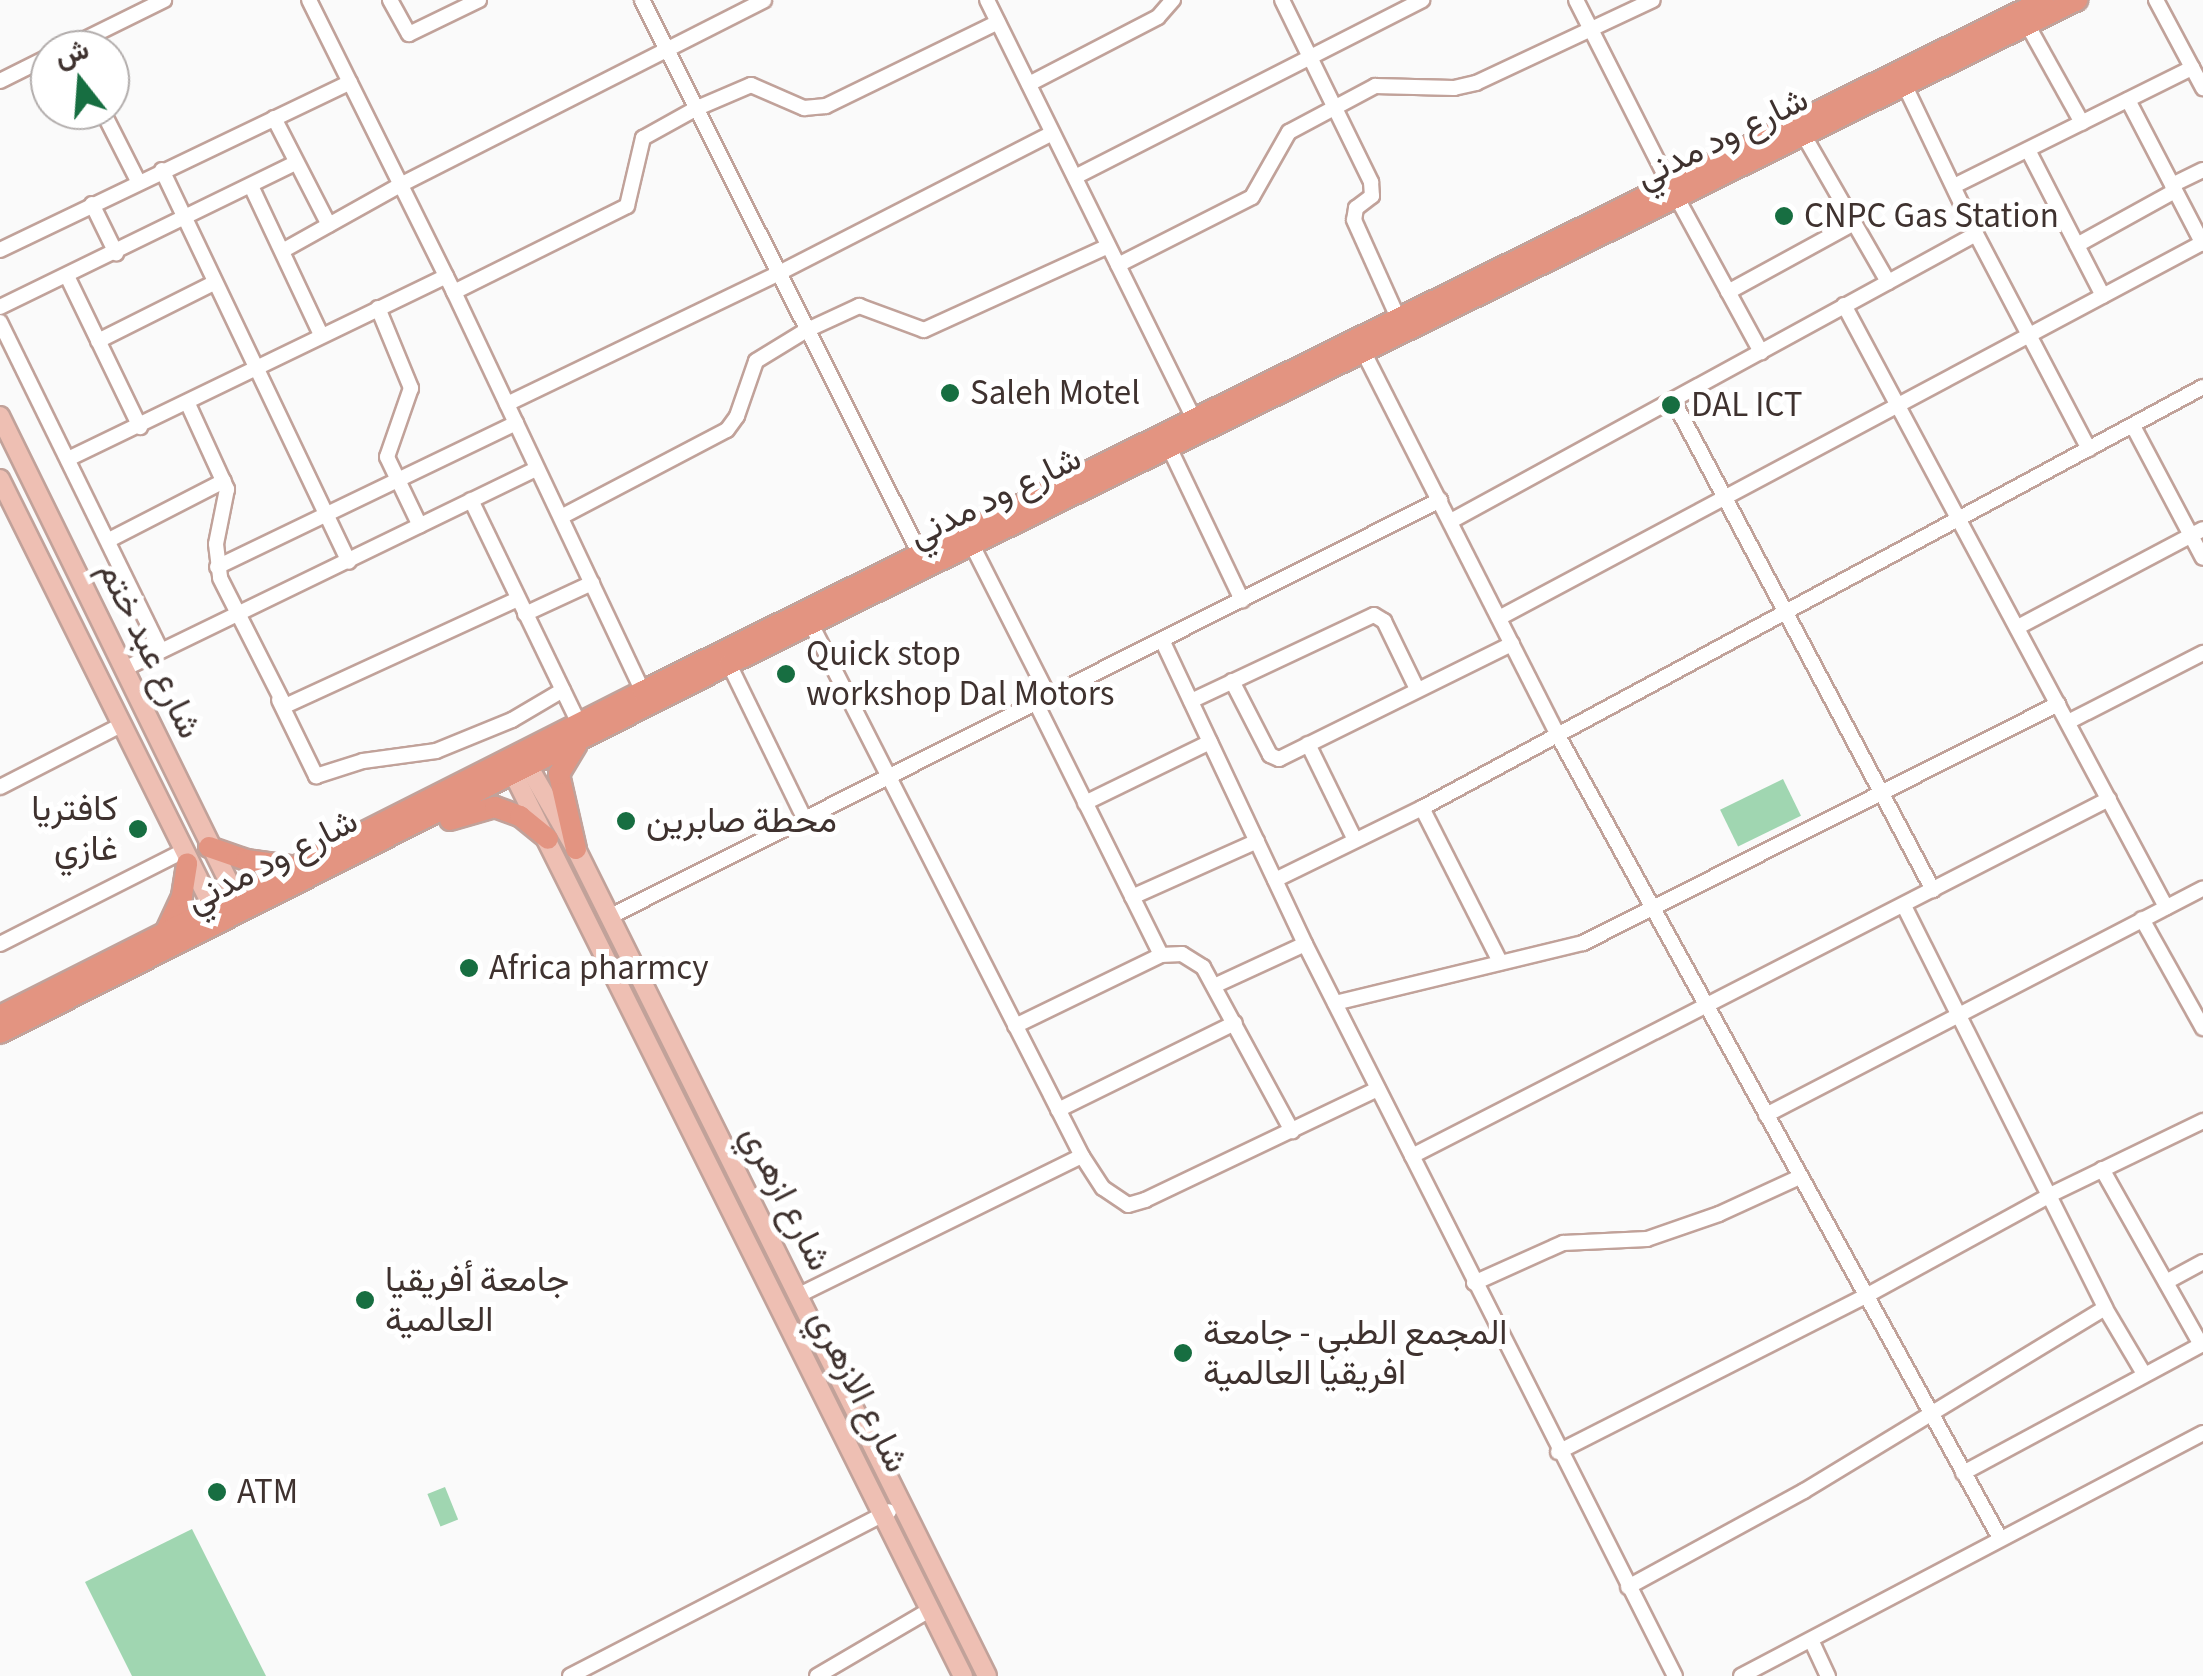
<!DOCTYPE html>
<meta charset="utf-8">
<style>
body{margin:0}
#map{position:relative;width:2203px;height:1676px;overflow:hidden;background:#fafafa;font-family:"Source Sans 3",Vazirmatn,sans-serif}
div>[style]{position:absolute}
.green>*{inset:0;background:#a0d6b1;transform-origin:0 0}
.roads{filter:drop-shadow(2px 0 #c1a29a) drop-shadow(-2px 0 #c1a29a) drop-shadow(0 2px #c1a29a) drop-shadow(0 -2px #c1a29a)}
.minor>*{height:14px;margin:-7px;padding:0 7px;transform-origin:7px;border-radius:7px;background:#fff}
.major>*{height:18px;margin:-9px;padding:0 9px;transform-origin:9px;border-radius:9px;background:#eebfb3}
.highway>*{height:20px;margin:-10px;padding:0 10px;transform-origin:10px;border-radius:10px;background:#e39481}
.dots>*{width:28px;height:28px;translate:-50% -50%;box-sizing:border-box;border:5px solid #fff;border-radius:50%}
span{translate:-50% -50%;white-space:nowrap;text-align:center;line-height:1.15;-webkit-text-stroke:10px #fff;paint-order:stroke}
.street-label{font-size:35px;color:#3f322f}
.poi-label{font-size:35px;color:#3f322f}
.left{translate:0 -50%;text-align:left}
.right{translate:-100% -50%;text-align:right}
.north{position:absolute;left:30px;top:30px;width:100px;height:100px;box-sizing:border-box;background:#fff;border:2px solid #b2adac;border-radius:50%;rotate:343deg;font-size:28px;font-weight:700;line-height:40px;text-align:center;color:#3f322f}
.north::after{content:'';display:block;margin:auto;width:35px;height:45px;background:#176e41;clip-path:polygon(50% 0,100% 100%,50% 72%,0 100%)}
</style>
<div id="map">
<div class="green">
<div style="left:1783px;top:779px;width:41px;height:70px;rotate:64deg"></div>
<div style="left:445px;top:1487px;width:35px;height:19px;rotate:68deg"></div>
<div style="clip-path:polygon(192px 1529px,266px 1676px,132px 1676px,85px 1582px)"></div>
</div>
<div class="roads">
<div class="minor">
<div style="left:309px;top:0;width:326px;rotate:63.6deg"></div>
<div style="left:454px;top:292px;width:441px;rotate:64.7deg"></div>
<div style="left:390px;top:0;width:39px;rotate:61deg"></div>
<div style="left:409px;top:34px;width:78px;rotate:-25.9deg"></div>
<div style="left:642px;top:0;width:620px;rotate:63.35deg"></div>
<div style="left:987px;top:0;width:466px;rotate:63.7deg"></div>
<div style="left:1282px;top:0;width:203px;rotate:63.9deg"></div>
<div style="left:1371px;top:182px;width:14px;rotate:86deg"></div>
<div style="left:1372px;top:196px;width:20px;rotate:143deg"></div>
<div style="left:1356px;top:208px;width:12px;rotate:99deg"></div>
<div style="left:1354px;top:220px;width:107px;rotate:65.8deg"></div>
<div style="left:1576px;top:0;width:205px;rotate:63.1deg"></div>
<div style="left:2156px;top:0;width:100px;rotate:61.9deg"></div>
<div style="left:2027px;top:24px;width:113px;rotate:60.9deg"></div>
<div style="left:63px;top:50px;width:113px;rotate:-26.3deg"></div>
<div style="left:0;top:81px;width:56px;rotate:-26.6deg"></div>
<div style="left:1029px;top:84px;width:145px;rotate:-27.4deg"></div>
<div style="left:1158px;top:17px;width:23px;rotate:-49deg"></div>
<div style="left:1904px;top:84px;width:166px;rotate:64.4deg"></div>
<div style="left:1976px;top:234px;width:243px;rotate:62.3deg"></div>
<div style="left:2128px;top:100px;width:162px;rotate:62.5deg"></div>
<div style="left:102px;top:110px;width:80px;rotate:63.1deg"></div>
<div style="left:274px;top:118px;width:120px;rotate:62.8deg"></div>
<div style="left:1803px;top:134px;width:171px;rotate:60.1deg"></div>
<div style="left:2028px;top:150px;width:164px;rotate:62.8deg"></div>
<div style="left:162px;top:170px;width:434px;rotate:64.5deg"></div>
<div style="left:1075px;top:177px;width:390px;rotate:-27deg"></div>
<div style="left:2172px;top:185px;width:34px;rotate:-26deg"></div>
<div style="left:251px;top:186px;width:165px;rotate:64.8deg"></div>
<div style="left:1954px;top:186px;width:266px;rotate:-26.4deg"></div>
<div style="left:1676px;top:196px;width:178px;rotate:61.4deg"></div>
<div style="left:92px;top:204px;width:55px;rotate:63.9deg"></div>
<div style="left:2077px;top:245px;width:112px;rotate:-28.9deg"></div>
<div style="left:0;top:250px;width:388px;rotate:-25.6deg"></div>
<div style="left:284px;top:250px;width:135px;rotate:-29.2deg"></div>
<div style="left:402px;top:184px;width:406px;rotate:-26.9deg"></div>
<div style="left:1118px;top:265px;width:150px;rotate:-26.9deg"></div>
<div style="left:1252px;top:197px;width:75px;rotate:-60.4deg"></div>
<div style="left:1289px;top:132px;width:98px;rotate:-28.1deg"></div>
<div style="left:1375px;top:86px;width:79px;rotate:1.5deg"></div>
<div style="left:1454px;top:88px;width:23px;rotate:-13deg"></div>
<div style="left:1476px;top:83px;width:195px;rotate:-25.1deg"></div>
<div style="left:67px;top:276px;width:168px;rotate:64.2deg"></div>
<div style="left:454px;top:292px;width:193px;rotate:-26.4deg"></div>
<div style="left:627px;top:206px;width:70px;rotate:-76.8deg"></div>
<div style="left:643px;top:138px;width:60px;rotate:-29.1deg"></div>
<div style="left:695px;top:109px;width:61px;rotate:-23.2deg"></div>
<div style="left:751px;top:85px;width:58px;rotate:23.5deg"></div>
<div style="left:804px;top:108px;width:22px;rotate:-5deg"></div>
<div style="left:826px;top:106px;width:191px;rotate:-26deg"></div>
<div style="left:1728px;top:292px;width:144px;rotate:-28.7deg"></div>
<div style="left:1844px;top:305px;width:683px;rotate:61.86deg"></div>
<div style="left:0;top:307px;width:328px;rotate:-26deg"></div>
<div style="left:378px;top:308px;width:87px;rotate:67.6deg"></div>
<div style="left:411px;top:388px;width:73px;rotate:109.2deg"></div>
<div style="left:387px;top:457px;width:76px;rotate:64.4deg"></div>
<div style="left:0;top:322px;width:365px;rotate:63.9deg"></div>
<div style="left:98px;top:341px;width:130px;rotate:-26.6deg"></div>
<div style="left:1360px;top:345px;width:436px;rotate:63.1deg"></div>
<div style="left:1557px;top:734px;width:918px;rotate:61.15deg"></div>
<div style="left:1673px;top:400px;width:555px;rotate:62.05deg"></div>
<div style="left:188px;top:404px;width:94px;rotate:65.4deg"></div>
<div style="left:227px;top:489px;width:56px;rotate:101.3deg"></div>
<div style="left:216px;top:544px;width:34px;rotate:83deg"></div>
<div style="left:220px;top:578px;width:144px;rotate:63.1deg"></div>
<div style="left:285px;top:706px;width:256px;rotate:-24.7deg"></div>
<div style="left:507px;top:404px;width:300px;rotate:-25.7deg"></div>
<div style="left:777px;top:274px;width:309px;rotate:-27.1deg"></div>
<div style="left:2133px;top:426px;width:149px;rotate:62.1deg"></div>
<div style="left:1169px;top:447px;width:170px;rotate:64.5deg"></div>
<div style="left:68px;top:459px;width:420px;rotate:-25.8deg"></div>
<div style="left:471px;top:500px;width:248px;rotate:64.2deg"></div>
<div style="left:561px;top:517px;width:187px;rotate:-27.7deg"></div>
<div style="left:727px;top:430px;width:17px;rotate:-54deg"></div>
<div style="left:737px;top:416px;width:58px;rotate:-70.9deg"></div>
<div style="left:756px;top:361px;width:57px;rotate:-31.5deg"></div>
<div style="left:805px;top:331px;width:60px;rotate:-24.8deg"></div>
<div style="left:859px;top:306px;width:69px;rotate:20.3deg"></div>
<div style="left:924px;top:330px;width:202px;rotate:-24.5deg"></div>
<div style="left:1451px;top:521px;width:598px;rotate:-28.66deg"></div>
<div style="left:109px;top:540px;width:129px;rotate:-27.2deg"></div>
<div style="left:972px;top:545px;width:170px;rotate:63.1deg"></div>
<div style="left:217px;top:567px;width:332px;rotate:-25.7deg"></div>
<div style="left:525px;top:614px;width:74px;rotate:-24.8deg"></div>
<div style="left:1499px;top:618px;width:797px;rotate:-28.08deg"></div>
<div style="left:811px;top:624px;width:597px;rotate:63.01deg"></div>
<div style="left:2018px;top:627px;width:209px;rotate:-27.9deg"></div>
<div style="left:1162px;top:640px;width:336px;rotate:64.8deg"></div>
<div style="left:1305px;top:944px;width:820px;rotate:63.19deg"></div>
<div style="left:729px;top:664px;width:174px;rotate:64deg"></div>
<div style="left:124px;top:669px;width:458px;rotate:-25.9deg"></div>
<div style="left:1232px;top:681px;width:83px;rotate:62.8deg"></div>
<div style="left:1270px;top:755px;width:10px;rotate:24deg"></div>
<div style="left:1279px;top:759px;width:260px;rotate:-26.3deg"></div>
<div style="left:279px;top:700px;width:85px;rotate:64deg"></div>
<div style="left:316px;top:776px;width:49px;rotate:-17.7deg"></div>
<div style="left:363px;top:761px;width:74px;rotate:-7.8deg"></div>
<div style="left:436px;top:751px;width:82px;rotate:-22.2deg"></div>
<div style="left:512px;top:720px;width:59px;rotate:-30.5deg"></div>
<div style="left:1191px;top:701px;width:202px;rotate:-25.2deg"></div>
<div style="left:1374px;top:615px;width:12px;rotate:31deg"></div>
<div style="left:1384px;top:621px;width:76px;rotate:64.1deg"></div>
<div style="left:1036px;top:703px;width:281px;rotate:63.6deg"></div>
<div style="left:2068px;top:722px;width:152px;rotate:-27.1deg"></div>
<div style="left:1308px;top:744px;width:105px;rotate:63.9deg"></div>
<div style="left:0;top:787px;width:136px;rotate:-27.1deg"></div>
<div style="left:1085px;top:803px;width:139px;rotate:-26deg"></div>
<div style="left:1422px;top:808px;width:173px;rotate:63.1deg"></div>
<div style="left:1275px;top:880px;width:164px;rotate:-26.1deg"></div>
<div style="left:1422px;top:808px;width:887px;rotate:-28.33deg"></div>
<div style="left:1132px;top:897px;width:137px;rotate:-24.1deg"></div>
<div style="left:1904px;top:906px;width:449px;rotate:63.4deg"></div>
<div style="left:2105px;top:1308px;width:77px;rotate:59.4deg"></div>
<div style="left:609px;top:917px;width:930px;rotate:-26.65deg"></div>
<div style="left:2142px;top:919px;width:125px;rotate:60.8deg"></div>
<div style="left:0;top:944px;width:203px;rotate:-26.9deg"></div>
<div style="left:1214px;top:986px;width:100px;rotate:-24.8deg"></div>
<div style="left:1335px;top:1003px;width:255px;rotate:-13.6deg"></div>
<div style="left:1583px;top:943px;width:532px;rotate:-26.71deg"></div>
<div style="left:1015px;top:1026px;width:162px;rotate:-25.9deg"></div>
<div style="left:1161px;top:955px;width:21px;rotate:-3deg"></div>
<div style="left:1182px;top:954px;width:25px;rotate:32deg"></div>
<div style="left:1203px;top:967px;width:187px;rotate:61.5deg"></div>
<div style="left:1058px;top:1110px;width:197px;rotate:-26.2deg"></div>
<div style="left:1766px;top:1115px;width:492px;rotate:-27.4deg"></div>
<div style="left:1412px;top:1156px;width:783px;rotate:-27.12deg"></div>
<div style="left:2102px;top:1169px;width:202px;rotate:60.6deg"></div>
<div style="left:2166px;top:1282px;width:42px;rotate:-28.4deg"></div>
<div style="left:1474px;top:1283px;width:98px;rotate:-24.2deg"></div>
<div style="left:1563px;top:1243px;width:84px;rotate:-2.7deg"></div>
<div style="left:1647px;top:1239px;width:76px;rotate:-19.1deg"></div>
<div style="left:1719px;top:1214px;width:89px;rotate:-24.6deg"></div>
<div style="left:799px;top:1295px;width:315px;rotate:-26.2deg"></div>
<div style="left:1082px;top:1156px;width:38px;rotate:57deg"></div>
<div style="left:1103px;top:1188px;width:30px;rotate:34deg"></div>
<div style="left:1128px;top:1205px;width:18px;rotate:-16deg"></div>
<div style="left:1145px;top:1200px;width:258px;rotate:-25.5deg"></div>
<div style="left:1558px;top:1452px;width:343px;rotate:-26.9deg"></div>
<div style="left:1864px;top:1297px;width:214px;rotate:-28.7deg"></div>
<div style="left:2052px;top:1194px;width:168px;rotate:-25.8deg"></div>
<div style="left:1963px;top:1473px;width:272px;rotate:-28.3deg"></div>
<div style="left:1628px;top:1587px;width:200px;rotate:-28.6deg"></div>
<div style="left:1804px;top:1491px;width:352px;rotate:-31.3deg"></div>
<div style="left:1812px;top:1642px;width:38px;rotate:65deg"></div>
<div style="left:570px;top:1676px;width:359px;rotate:-27.3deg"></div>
<div style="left:817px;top:1676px;width:132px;rotate:-30.4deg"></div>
<div style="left:1741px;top:1676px;width:522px;rotate:-27.74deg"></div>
</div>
<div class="major">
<div style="left:0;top:416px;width:549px;rotate:63.85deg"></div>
<div style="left:0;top:479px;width:489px;rotate:63.6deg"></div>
<div style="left:523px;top:757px;width:106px;rotate:60.1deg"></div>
<div style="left:576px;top:849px;width:923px;rotate:63.57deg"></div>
<div style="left:507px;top:761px;width:1022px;rotate:63.51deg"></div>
</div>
<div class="highway">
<div style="left:450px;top:820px;width:47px;rotate:-16.1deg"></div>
<div style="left:495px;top:807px;width:27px;rotate:20deg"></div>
<div style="left:520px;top:816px;width:36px;rotate:39deg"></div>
<div style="left:209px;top:847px;width:39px;rotate:19deg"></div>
<div style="left:246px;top:860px;width:44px;rotate:7.8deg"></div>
<div style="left:576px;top:849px;width:77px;rotate:-102.8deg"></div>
<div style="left:559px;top:774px;width:35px;rotate:-59deg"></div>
<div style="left:166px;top:931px;width:38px;rotate:-65deg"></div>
<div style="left:182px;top:896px;width:33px;rotate:-81deg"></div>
<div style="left:0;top:1016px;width:720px;rotate:-26.81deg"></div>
<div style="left:643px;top:691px;width:1562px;rotate:-26.25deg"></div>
<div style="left:0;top:1033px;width:817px;rotate:-26.85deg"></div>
<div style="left:729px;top:664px;width:1503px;rotate:-26.22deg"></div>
</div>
</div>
<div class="dots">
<div style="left:1784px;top:216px;background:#176e41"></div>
<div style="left:950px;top:393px;background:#176e41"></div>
<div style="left:1671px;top:405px;background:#176e41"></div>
<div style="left:786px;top:674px;background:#176e41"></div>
<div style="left:626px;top:821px;background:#176e41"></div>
<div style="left:138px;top:829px;background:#176e41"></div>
<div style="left:469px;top:968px;background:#176e41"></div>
<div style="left:365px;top:1300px;background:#176e41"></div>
<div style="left:1183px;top:1353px;background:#176e41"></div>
<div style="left:217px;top:1492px;background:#176e41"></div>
</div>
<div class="street-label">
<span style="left:1722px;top:138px;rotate:-26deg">شارع ود مدني</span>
<span style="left:995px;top:497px;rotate:-26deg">شارع ود مدني</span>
<span style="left:150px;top:650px;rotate:64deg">شارع عبد ختم</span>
<span style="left:272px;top:861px;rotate:-27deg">شارع ود مدني</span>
<span style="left:786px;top:1198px;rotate:63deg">شارع ازهري</span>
<span style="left:859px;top:1391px;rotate:63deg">شارع الازهري</span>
</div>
<div class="poi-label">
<span class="left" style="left:1804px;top:216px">CNPC Gas Station</span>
<span class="left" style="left:970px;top:393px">Saleh Motel</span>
<span class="left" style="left:1691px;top:405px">DAL ICT</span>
<span class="left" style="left:806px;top:674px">Quick stop<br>workshop Dal Motors</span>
<span class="right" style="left:118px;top:829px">كافتريا<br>غازي</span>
<span class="left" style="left:646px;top:821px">محطة صابرين</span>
<span class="left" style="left:489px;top:968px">Africa pharmcy</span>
<span class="left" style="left:385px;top:1300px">جامعة أفريقيا<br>العالمية</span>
<span class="left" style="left:1203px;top:1353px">المجمع الطبي - جامعة<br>افريقيا العالمية</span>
<span class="left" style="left:237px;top:1492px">ATM</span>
</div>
<div class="north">ش</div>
</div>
